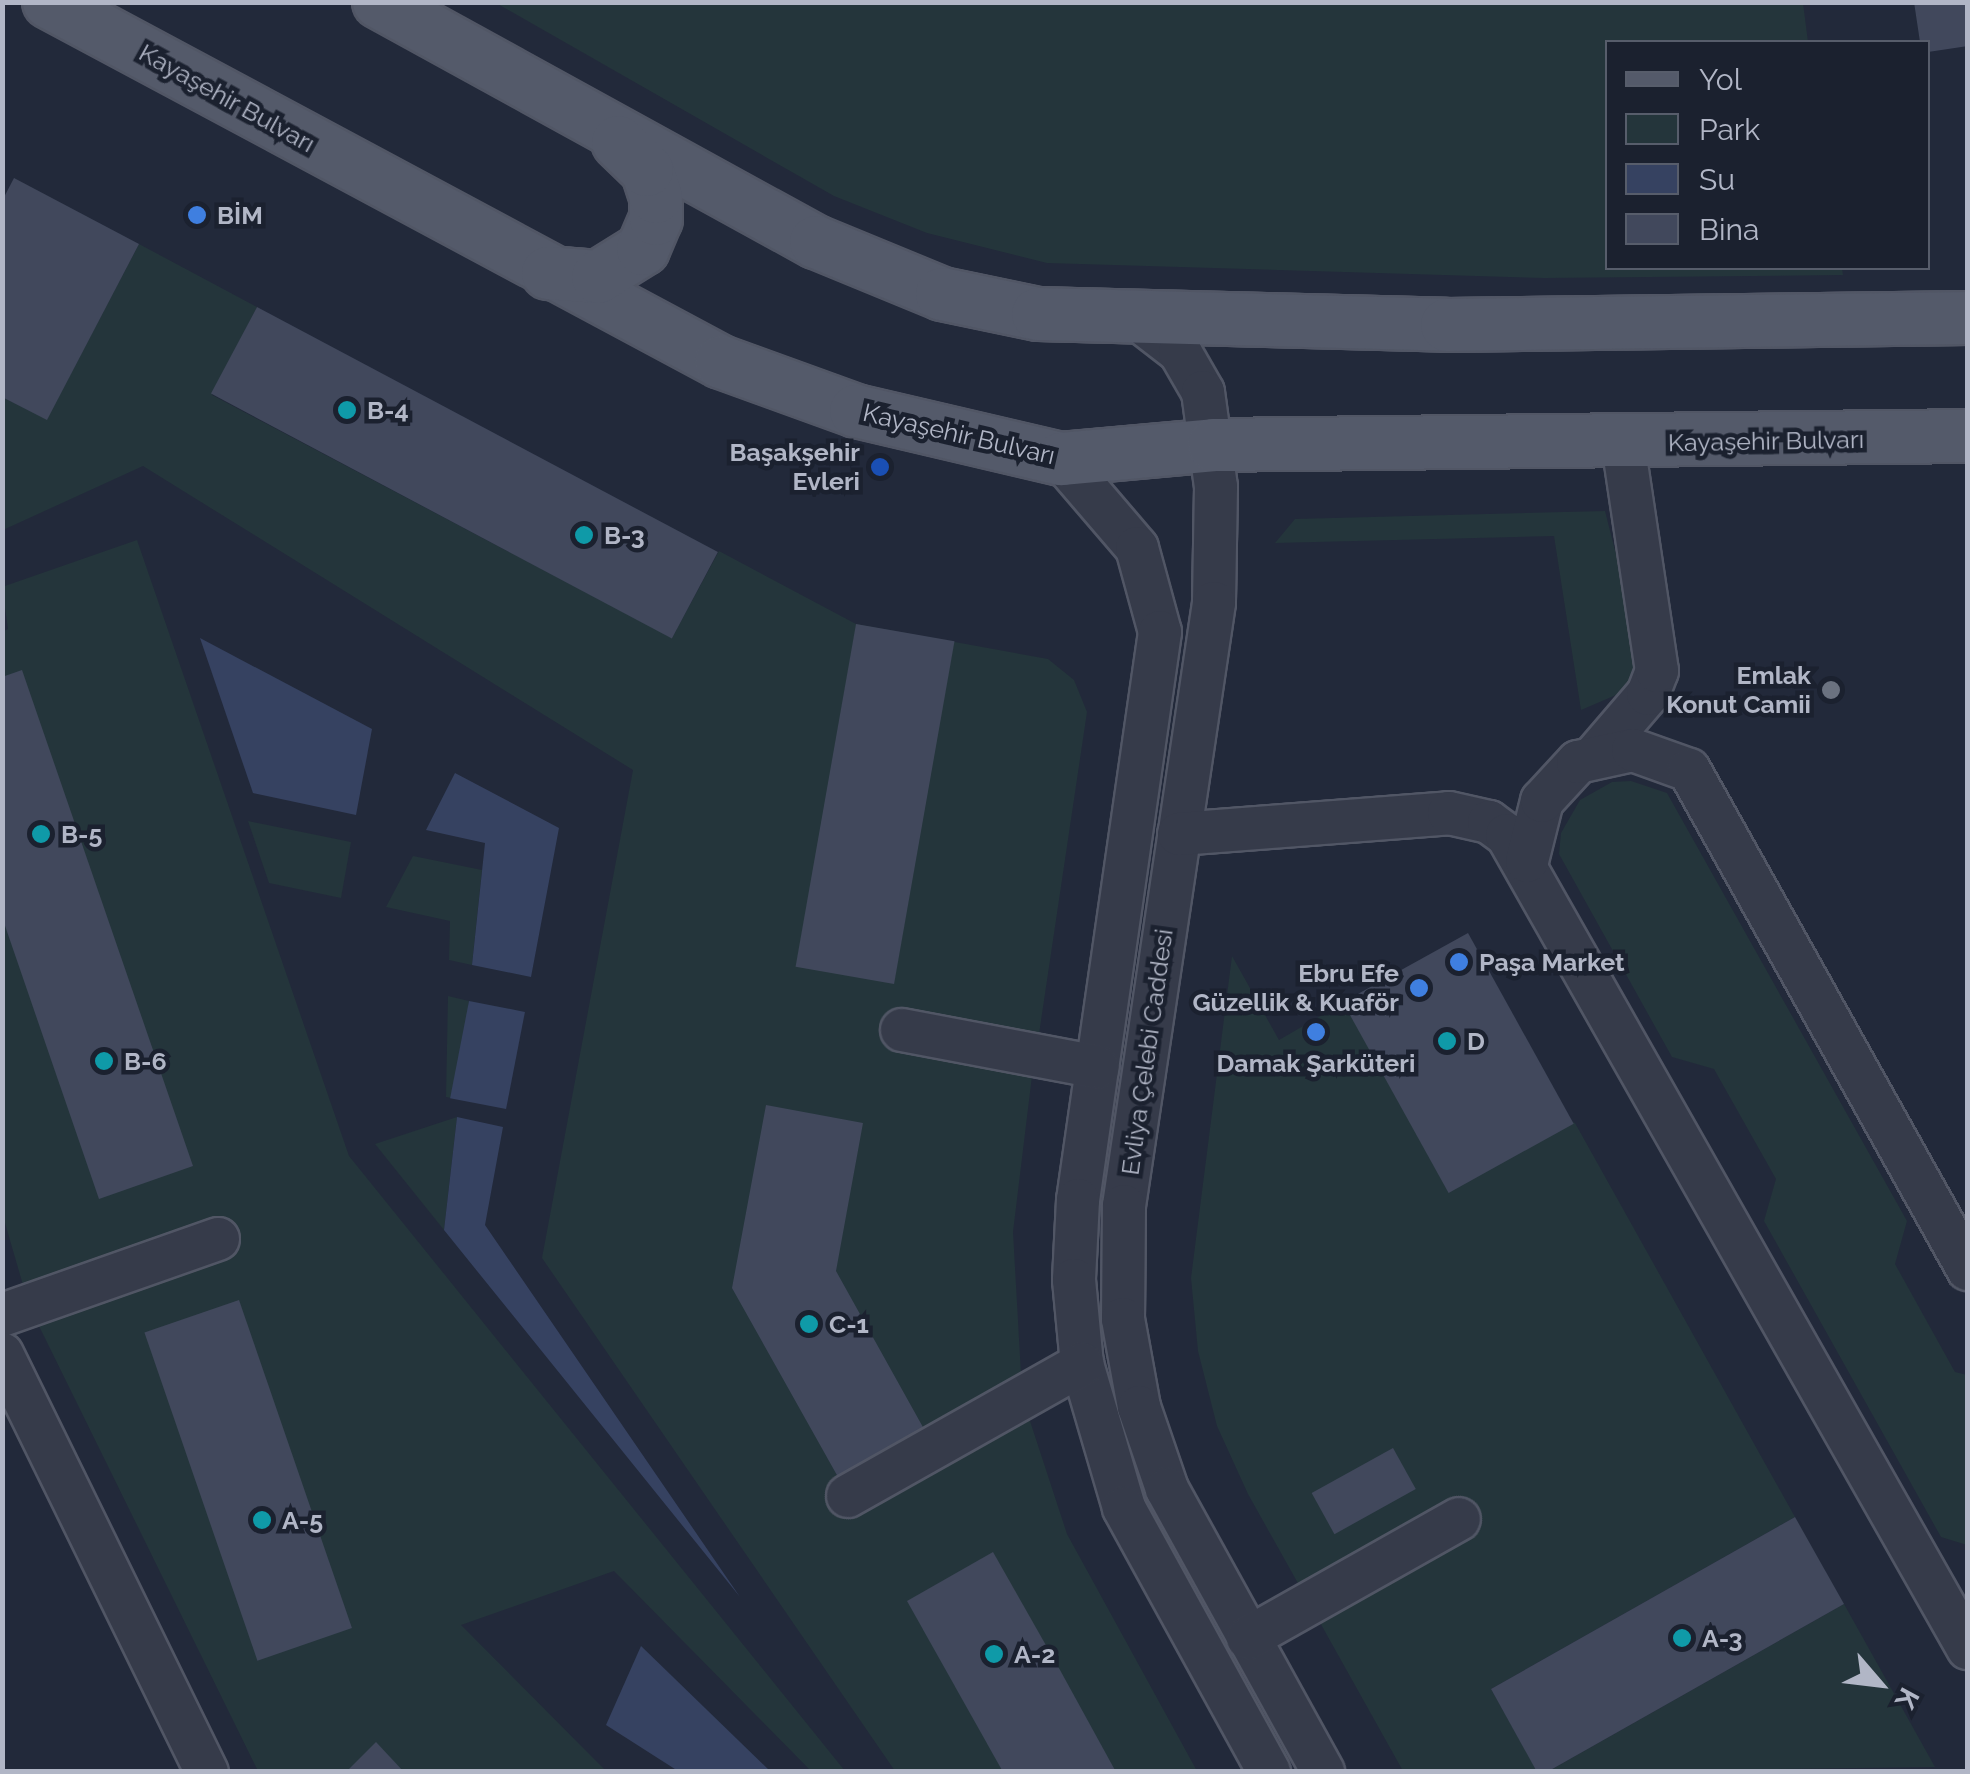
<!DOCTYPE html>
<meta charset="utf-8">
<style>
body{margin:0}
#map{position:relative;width:1970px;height:1774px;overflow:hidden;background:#22293a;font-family:Raleway,sans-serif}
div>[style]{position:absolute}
.green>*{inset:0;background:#24353b}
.water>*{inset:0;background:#364261;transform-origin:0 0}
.building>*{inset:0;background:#41485c;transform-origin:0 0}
.roads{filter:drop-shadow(2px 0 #515665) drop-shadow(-2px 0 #515665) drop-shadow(0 2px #515665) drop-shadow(0 -2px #515665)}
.minor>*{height:42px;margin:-21px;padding:0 21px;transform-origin:21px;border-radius:21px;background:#363b4a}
.major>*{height:52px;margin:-26px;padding:0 26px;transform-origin:26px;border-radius:26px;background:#545a6a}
.dots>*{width:28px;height:28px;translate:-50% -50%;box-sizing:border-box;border:5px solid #1b212f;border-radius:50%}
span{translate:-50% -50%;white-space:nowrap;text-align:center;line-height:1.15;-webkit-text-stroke:9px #1b212f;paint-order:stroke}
.street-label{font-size:25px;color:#b1b6c6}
.poi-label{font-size:25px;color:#b1b6c6;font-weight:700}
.left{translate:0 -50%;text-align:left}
.right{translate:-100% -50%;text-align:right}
.frame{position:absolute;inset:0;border:5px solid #b1b6c6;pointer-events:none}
.legend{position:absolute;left:1605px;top:40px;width:325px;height:230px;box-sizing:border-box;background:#1b212f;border:2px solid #575d6b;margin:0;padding:12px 18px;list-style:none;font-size:30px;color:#b1b6c6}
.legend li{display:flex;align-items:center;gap:20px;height:50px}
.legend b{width:50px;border:2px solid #575d6b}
.north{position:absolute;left:1830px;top:1634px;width:100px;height:100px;-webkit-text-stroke:8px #1b212f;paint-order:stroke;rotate:118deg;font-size:28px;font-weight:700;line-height:40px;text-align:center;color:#b1b6c6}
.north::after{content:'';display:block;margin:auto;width:35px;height:45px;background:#b1b6c6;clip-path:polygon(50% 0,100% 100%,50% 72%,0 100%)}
</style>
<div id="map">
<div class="green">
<div style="clip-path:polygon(496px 3px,1803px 3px,1808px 42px,1608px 42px,1608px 268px,1842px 268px,1843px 275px,1544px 278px,1047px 263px,927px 233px,834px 196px)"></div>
<div style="clip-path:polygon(139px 244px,257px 307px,212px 395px,672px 638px,719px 551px,856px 624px,1048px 659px,1074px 680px,1087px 712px,1039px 1034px,899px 1051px,1032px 1076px,1013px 1232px,1021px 1374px,838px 1478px,1029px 1418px,1067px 1534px,1197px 1771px,895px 1771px,542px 1258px,633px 770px,143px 466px,3px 530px,2px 397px,47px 419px)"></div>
<div style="clip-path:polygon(1605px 511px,1640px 649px,1637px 686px,1581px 710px,1554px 536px,1275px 543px,1295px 519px)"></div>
<div style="clip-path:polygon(137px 540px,349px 1156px,845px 1771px,811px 1771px,614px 1571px,461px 1625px,606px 1771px,258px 1771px,38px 1324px,225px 1259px,211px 1219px,23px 1285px,3px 1216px,2px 632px,8px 629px,2px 587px)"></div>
<div style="clip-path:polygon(1631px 781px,1667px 793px,1907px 1221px,1895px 1264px,1955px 1372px,1967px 1375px,1967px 1545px,1941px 1537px,1764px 1221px,1776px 1179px,1714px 1069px,1672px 1057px,1559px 854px,1561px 833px,1580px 800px,1612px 782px)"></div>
<div style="clip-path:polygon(248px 821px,351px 842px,341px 898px,269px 883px)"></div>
<div style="clip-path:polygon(413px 856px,482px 870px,472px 965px,449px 960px,450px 921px,386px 907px)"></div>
<div style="clip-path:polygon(1232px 956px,1279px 1040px,1343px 1003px,1575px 1123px,1795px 1517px,1491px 1689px,1537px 1771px,1403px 1771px,1248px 1494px,1217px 1426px,1198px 1351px,1191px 1278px)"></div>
<div style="clip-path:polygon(448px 996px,469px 1001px,458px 1099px,446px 1097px)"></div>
<div style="clip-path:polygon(457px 1117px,444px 1230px,375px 1144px)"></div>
<div style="clip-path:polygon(1844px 1604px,1935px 1767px,1547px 1772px)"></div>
</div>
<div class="water">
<div style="clip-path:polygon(200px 638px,372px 729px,356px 815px,253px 793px)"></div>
<div style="clip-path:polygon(455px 773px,559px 828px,531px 977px,472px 965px,485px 843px,426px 830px)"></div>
<div style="left:469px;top:1001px;width:57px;height:99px;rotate:11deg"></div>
<div style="clip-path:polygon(457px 1117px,503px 1127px,485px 1225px,740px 1597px,444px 1230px)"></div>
<div style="clip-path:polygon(641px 1646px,770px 1771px,678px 1771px,606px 1725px)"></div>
</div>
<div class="building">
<div style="clip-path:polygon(1914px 2px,1968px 2px,1968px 46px,1928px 52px,1928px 42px,1920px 42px)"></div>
<div style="clip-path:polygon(14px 178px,139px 244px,47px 420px,2px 397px,2px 201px)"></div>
<div style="left:257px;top:307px;width:522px;height:98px;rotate:28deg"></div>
<div style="left:856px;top:624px;width:100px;height:348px;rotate:10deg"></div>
<div style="clip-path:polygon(22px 670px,193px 1166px,99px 1199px,2px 917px,2px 677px)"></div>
<div style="left:1468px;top:933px;width:218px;height:143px;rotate:61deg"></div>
<div style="clip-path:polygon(766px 1105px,863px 1123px,836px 1271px,924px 1429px,838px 1477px,732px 1288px)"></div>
<div style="left:239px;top:1300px;width:347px;height:100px;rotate:71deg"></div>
<div style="left:1393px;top:1448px;width:47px;height:93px;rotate:61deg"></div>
<div style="clip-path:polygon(1795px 1517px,1844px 1604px,1547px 1772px,1537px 1772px,1491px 1689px)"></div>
<div style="clip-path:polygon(993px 1552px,1060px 1670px,1116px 1772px,1003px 1772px,907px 1601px)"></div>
<div style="clip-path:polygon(376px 1742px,404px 1772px,346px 1772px)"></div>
</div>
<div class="roads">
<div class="minor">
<div style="left:1136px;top:318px;width:56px;rotate:37.7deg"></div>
<div style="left:1180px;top:352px;width:46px;rotate:60.1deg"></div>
<div style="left:1203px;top:392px;width:96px;rotate:82.2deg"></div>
<div style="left:1216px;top:487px;width:116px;rotate:91deg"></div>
<div style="left:1214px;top:603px;width:610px;rotate:98.49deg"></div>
<div style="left:1124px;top:1206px;width:113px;rotate:90.5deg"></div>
<div style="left:1123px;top:1319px;width:89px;rotate:79.7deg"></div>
<div style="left:1139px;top:1407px;width:87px;rotate:71.1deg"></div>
<div style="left:1167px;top:1489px;width:323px;rotate:61.1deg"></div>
<div style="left:1061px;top:459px;width:117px;rotate:49.5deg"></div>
<div style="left:1137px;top:548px;width:87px;rotate:74.7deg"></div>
<div style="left:1160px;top:632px;width:574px;rotate:98.21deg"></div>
<div style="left:1078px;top:1200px;width:80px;rotate:92.9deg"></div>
<div style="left:1074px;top:1280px;width:84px;rotate:84.6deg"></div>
<div style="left:1082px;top:1364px;width:150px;rotate:73.7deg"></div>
<div style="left:1124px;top:1508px;width:301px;rotate:61.2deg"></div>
<div style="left:1594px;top:757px;width:83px;rotate:-49.4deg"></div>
<div style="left:1648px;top:694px;width:25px;rotate:-69deg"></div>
<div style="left:1657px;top:671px;width:230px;rotate:-98.5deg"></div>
<div style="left:1179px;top:834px;width:271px;rotate:-4.4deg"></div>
<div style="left:1449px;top:813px;width:41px;rotate:12.7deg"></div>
<div style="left:1489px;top:822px;width:22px;rotate:36deg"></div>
<div style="left:1507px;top:835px;width:935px;rotate:60.45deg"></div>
<div style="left:1527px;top:861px;width:62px;rotate:-76deg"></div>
<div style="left:1542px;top:801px;width:53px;rotate:-47.3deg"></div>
<div style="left:1578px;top:762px;width:56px;rotate:-12.3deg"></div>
<div style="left:1633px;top:750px;width:59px;rotate:19.7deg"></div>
<div style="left:1689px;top:770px;width:572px;rotate:60.79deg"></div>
<div style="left:902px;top:1030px;width:199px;rotate:10.7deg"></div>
<div style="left:2px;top:1315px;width:229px;rotate:-19.4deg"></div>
<div style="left:2px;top:1354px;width:466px;rotate:63.9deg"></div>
<div style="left:848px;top:1496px;width:269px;rotate:-29.4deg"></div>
<div style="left:1248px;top:1638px;width:242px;rotate:-29.4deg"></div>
</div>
<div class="major">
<div style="left:49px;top:2px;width:762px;rotate:28.18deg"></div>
<div style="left:721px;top:362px;width:144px;rotate:19.9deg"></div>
<div style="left:856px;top:411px;width:211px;rotate:13.2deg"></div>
<div style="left:1061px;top:459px;width:154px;rotate:-5.2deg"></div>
<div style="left:1214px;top:445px;width:754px;rotate:-0.68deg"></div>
<div style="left:379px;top:2px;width:499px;rotate:28.8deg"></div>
<div style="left:816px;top:242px;width:136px;rotate:22.4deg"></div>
<div style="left:942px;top:294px;width:98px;rotate:11.8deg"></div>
<div style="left:1038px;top:314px;width:409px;rotate:1.5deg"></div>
<div style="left:1447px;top:325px;width:521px;rotate:-0.77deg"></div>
<div style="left:548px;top:273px;width:50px;rotate:4.6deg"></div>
<div style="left:598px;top:277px;width:53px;rotate:-31.9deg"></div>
<div style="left:643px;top:249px;width:33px;rotate:-67deg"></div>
<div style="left:656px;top:219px;width:22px;rotate:-90deg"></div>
<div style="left:656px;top:197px;width:28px;rotate:-108deg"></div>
<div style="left:647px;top:170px;width:40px;rotate:-136deg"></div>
</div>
</div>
<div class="dots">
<div style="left:197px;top:215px;background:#3f7fe0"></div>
<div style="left:347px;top:410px;background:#0f9aa8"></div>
<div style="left:880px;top:467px;background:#1a4fb4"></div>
<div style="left:584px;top:535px;background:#0f9aa8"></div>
<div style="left:1831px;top:690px;background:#6b7280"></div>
<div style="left:41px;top:834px;background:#0f9aa8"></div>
<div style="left:1459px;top:962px;background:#3f7fe0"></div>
<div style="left:1419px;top:988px;background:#3f7fe0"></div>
<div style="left:1316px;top:1032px;background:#3f7fe0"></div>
<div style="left:1447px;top:1041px;background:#0f9aa8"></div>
<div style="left:104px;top:1061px;background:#0f9aa8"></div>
<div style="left:809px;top:1324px;background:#0f9aa8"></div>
<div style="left:262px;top:1520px;background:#0f9aa8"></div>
<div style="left:1682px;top:1638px;background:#0f9aa8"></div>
<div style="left:994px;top:1654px;background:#0f9aa8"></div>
</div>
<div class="street-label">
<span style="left:227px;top:98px;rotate:29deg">Kayaşehir Bulvarı</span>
<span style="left:959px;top:434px;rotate:13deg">Kayaşehir Bulvarı</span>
<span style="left:1766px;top:441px;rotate:-1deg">Kayaşehir Bulvarı</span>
<span style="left:1147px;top:1052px;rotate:-82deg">Evliya Çelebi Caddesi</span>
</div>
<div class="poi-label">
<span class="left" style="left:217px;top:215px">BİM</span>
<span class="left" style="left:367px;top:410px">B-4</span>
<span class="right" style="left:860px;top:467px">Başakşehir<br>Evleri</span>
<span class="left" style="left:604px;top:535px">B-3</span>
<span class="right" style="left:1811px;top:690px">Emlak<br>Konut Camii</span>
<span class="left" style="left:61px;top:834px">B-5</span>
<span class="left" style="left:1479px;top:962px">Paşa Market</span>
<span class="right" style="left:1399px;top:988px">Ebru Efe<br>Güzellik &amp; Kuaför</span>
<span class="left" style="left:1467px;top:1041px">D</span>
<span class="left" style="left:124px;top:1061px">B-6</span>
<span style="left:1316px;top:1063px">Damak Şarküteri</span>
<span class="left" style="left:829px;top:1324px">C-1</span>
<span class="left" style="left:282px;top:1520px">A-5</span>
<span class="left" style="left:1702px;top:1638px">A-3</span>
<span class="left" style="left:1014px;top:1654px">A-2</span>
</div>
<div class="frame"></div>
<ul class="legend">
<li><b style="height:12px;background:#545a6a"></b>Yol</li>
<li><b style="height:28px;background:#24353b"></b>Park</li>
<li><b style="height:28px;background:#364261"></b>Su</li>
<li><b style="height:28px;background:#41485c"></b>Bina</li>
</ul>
<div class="north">K</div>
</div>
